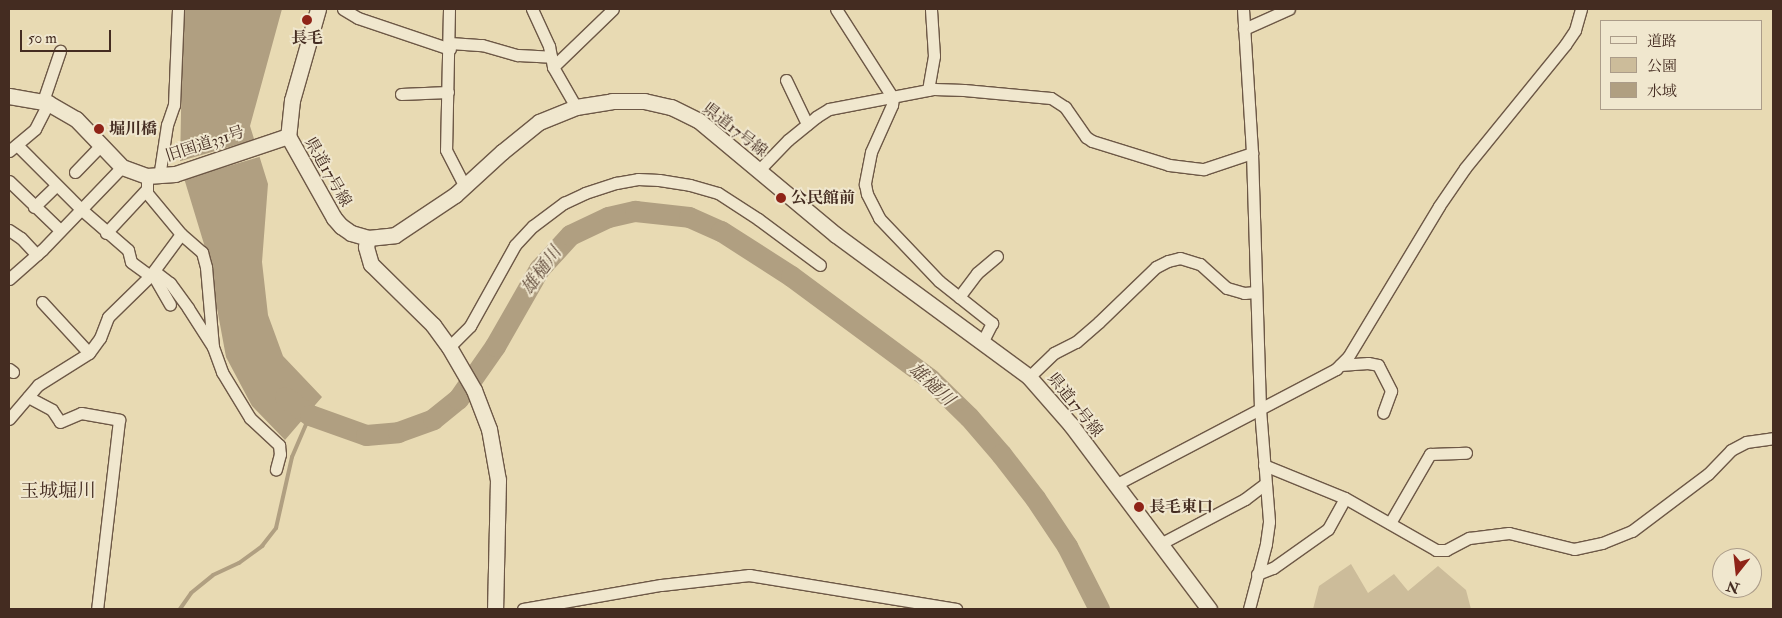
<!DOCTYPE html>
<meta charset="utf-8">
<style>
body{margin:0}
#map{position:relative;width:1782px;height:618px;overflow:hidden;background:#e8dab3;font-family:"IM FELL Double Pica","Noto Serif JP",serif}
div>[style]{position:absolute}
.green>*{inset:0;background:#ccbc9a}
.water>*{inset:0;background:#b09f81}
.pier>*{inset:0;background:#e8dab3;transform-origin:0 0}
.stream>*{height:4px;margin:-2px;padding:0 2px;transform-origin:2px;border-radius:2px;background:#b09f81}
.river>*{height:21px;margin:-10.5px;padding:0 10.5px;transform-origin:10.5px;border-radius:10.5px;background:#b09f81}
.roads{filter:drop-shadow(1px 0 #6d5846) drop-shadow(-1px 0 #6d5846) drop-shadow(0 1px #6d5846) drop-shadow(0 -1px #6d5846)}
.street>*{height:11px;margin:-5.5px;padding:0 5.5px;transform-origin:5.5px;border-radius:5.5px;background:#f0e7ce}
.secondary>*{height:15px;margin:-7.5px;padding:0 7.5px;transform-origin:7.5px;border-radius:7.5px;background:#f0e7ce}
.dots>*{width:14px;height:14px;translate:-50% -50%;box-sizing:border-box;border:2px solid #f0e7ce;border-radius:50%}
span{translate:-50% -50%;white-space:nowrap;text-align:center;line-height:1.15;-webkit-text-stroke:4px #f0e7ce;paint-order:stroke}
.poi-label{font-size:16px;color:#442c21;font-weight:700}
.left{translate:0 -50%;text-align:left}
.street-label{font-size:16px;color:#442c21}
.water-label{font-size:18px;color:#5f4939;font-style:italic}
.quarter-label{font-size:19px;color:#442c21}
.frame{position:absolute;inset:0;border:10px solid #442c21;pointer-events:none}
.legend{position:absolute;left:1600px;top:20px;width:162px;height:90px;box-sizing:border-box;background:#f0e7ce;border:1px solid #ab9c89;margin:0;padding:6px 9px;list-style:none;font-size:15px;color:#442c21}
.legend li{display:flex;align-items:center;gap:10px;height:25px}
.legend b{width:25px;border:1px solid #ab9c89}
.north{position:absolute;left:1712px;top:548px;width:50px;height:50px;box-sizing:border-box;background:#f0e7ce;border:1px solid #ab9c89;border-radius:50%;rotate:196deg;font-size:14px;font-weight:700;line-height:20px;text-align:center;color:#442c21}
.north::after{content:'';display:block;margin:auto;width:18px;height:22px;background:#8f2418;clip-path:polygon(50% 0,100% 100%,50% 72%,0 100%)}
.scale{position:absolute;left:20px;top:30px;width:91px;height:22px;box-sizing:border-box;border:2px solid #442c21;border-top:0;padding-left:6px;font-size:15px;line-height:18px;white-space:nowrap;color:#442c21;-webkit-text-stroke:4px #f0e7ce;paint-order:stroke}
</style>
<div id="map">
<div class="green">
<div style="clip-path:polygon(1351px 564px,1368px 593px,1394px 574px,1408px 591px,1438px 566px,1466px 590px,1471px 609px,1313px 609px,1319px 586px)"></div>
</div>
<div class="water">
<div style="clip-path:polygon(183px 9px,282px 9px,250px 126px,268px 184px,262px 262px,268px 315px,283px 356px,322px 397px,285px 440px,252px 406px,226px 357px,207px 254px,180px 165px)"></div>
</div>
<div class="pier">
<div style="left:257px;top:139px;width:18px;height:83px;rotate:74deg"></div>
</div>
<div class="stream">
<div style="left:180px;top:609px;width:19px;rotate:-55deg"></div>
<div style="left:191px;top:593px;width:28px;rotate:-39deg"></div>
<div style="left:213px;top:575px;width:29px;rotate:-25deg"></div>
<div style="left:239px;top:563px;width:29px;rotate:-36deg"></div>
<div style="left:262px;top:546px;width:23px;rotate:-52deg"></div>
<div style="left:276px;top:528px;width:73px;rotate:-77.3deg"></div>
<div style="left:292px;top:457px;width:46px;rotate:-66.8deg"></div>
</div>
<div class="river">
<div style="left:285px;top:397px;width:31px;rotate:36deg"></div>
<div style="left:310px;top:415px;width:59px;rotate:19.7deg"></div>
<div style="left:366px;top:435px;width:32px;rotate:-5deg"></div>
<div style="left:398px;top:432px;width:37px;rotate:-20deg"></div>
<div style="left:433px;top:419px;width:32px;rotate:-39deg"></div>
<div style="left:458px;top:399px;width:65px;rotate:-55.1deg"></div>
<div style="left:495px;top:346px;width:89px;rotate:-60.3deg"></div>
<div style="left:539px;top:269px;width:46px;rotate:-47.6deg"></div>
<div style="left:570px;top:235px;width:42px;rotate:-25.3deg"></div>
<div style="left:608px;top:217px;width:28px;rotate:-13deg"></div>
<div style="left:635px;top:211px;width:54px;rotate:6.3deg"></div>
<div style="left:689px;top:217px;width:35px;rotate:24deg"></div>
<div style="left:721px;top:231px;width:83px;rotate:32.7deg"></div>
<div style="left:791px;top:276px;width:173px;rotate:36.5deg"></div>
<div style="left:930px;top:379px;width:54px;rotate:44.3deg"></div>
<div style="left:969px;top:417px;width:49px;rotate:49.1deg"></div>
<div style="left:1001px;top:454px;width:56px;rotate:52.3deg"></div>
<div style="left:1035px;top:498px;width:58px;rotate:56.3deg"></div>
<div style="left:1067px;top:546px;width:71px;rotate:63.1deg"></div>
</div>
<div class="roads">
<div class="street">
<div style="left:343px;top:9px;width:17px;rotate:31deg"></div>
<div style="left:358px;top:18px;width:97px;rotate:18.6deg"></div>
<div style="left:449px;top:9px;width:141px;rotate:91.2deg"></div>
<div style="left:446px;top:150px;width:42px;rotate:62.8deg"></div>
<div style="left:532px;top:9px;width:41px;rotate:65.3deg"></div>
<div style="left:549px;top:46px;width:21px;rotate:79deg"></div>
<div style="left:553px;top:67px;width:46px;rotate:60.1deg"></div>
<div style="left:836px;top:9px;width:106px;rotate:57.4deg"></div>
<div style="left:893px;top:98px;width:7px;rotate:98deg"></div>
<div style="left:892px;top:105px;width:51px;rotate:114.1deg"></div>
<div style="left:871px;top:152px;width:33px;rotate:101deg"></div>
<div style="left:865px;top:184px;width:10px;rotate:79deg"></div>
<div style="left:867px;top:194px;width:27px;rotate:63deg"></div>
<div style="left:879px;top:218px;width:87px;rotate:46.4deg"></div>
<div style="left:939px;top:281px;width:68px;rotate:38.4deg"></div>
<div style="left:992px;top:323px;width:20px;rotate:117deg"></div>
<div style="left:1243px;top:9px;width:144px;rotate:86.4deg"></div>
<div style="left:1252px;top:153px;width:256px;rotate:88.2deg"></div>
<div style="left:1260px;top:409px;width:113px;rotate:85.4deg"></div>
<div style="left:1269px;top:522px;width:22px;rotate:98deg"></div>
<div style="left:1266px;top:544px;width:67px;rotate:104.7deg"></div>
<div style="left:1244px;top:29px;width:49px;rotate:-24deg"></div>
<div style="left:450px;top:43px;width:32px;rotate:4deg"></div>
<div style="left:482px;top:45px;width:37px;rotate:16deg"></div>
<div style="left:518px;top:55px;width:33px;rotate:3deg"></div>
<div style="left:553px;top:67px;width:83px;rotate:-44deg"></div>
<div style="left:786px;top:80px;width:49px;rotate:64.5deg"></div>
<div style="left:928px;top:90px;width:35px;rotate:-80deg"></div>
<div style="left:934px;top:56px;width:47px;rotate:-93.7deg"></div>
<div style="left:401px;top:94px;width:47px;rotate:-2.4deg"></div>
<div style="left:43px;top:101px;width:53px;rotate:-71.2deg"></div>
<div style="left:17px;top:145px;width:92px;rotate:45deg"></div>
<div style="left:82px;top:210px;width:61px;rotate:41deg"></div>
<div style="left:128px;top:250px;width:12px;rotate:76deg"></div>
<div style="left:131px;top:262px;width:24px;rotate:36deg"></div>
<div style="left:9px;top:151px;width:34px;rotate:-40deg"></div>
<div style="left:35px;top:129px;width:29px;rotate:-63deg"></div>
<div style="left:759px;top:170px;width:42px;rotate:-46deg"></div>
<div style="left:788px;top:140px;width:36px;rotate:-39deg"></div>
<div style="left:816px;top:117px;width:15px;rotate:-32deg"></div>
<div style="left:829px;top:109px;width:107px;rotate:-10.8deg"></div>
<div style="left:934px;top:89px;width:30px;rotate:2deg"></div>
<div style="left:964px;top:90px;width:87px;rotate:5.3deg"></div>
<div style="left:1051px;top:98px;width:17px;rotate:33deg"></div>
<div style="left:1065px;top:107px;width:37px;rotate:55deg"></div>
<div style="left:1086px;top:137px;width:7px;rotate:34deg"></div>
<div style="left:1092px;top:141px;width:81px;rotate:17.3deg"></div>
<div style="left:1169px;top:165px;width:35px;rotate:7deg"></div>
<div style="left:1204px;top:169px;width:51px;rotate:-18.4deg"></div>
<div style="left:75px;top:172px;width:37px;rotate:-46deg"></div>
<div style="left:159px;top:177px;width:53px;rotate:-81.3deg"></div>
<div style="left:167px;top:125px;width:21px;rotate:-71deg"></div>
<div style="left:174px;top:105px;width:96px;rotate:-87.6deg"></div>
<div style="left:9px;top:181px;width:71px;rotate:43.9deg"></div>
<div style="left:34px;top:207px;width:30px;rotate:-44deg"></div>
<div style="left:9px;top:230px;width:14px;rotate:34deg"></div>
<div style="left:21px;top:238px;width:23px;rotate:47deg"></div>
<div style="left:106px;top:233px;width:60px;rotate:-47deg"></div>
<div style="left:181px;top:234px;width:28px;rotate:41deg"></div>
<div style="left:202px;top:252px;width:16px;rotate:75deg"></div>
<div style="left:206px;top:267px;width:80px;rotate:85deg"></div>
<div style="left:154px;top:271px;width:20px;rotate:37deg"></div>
<div style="left:170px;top:283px;width:31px;rotate:54deg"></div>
<div style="left:188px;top:308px;width:46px;rotate:57.3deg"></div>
<div style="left:213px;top:347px;width:27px;rotate:70deg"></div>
<div style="left:222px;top:372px;width:54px;rotate:58.7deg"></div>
<div style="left:250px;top:418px;width:40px;rotate:43deg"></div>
<div style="left:279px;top:445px;width:9px;rotate:84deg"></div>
<div style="left:280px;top:454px;width:16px;rotate:105deg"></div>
<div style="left:153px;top:275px;width:34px;rotate:60deg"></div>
<div style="left:9px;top:279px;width:44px;rotate:-41.3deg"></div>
<div style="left:42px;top:250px;width:115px;rotate:-46.1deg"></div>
<div style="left:959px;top:297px;width:30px;rotate:-53deg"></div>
<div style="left:977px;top:273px;width:26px;rotate:-40deg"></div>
<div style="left:42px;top:302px;width:69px;rotate:47.3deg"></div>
<div style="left:449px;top:347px;width:30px;rotate:-45deg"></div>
<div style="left:470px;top:326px;width:93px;rotate:-60.9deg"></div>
<div style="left:515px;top:245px;width:26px;rotate:-47deg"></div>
<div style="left:533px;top:226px;width:39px;rotate:-37deg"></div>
<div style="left:564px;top:203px;width:23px;rotate:-25deg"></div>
<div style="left:585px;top:193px;width:33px;rotate:-18deg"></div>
<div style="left:616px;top:183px;width:22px;rotate:-10deg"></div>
<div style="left:638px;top:179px;width:21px;rotate:3deg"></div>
<div style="left:659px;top:180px;width:31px;rotate:9deg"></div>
<div style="left:690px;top:185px;width:29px;rotate:16deg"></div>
<div style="left:718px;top:193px;width:48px;rotate:33deg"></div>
<div style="left:758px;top:219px;width:77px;rotate:36.6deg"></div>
<div style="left:1340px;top:365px;width:28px;rotate:-4deg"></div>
<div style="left:1368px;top:363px;width:10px;rotate:11deg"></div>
<div style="left:1378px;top:365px;width:29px;rotate:63deg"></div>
<div style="left:1391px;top:391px;width:23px;rotate:110deg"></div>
<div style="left:9px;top:369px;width:5px;rotate:37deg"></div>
<div style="left:1029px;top:377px;width:35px;rotate:-44deg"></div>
<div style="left:1054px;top:353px;width:25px;rotate:-27deg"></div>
<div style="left:1076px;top:342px;width:30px;rotate:-41deg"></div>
<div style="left:1099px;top:322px;width:79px;rotate:-44deg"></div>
<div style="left:1156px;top:267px;width:13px;rotate:-27deg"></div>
<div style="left:1168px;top:261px;width:12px;rotate:-14deg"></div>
<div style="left:1180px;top:258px;width:21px;rotate:17deg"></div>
<div style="left:1200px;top:264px;width:36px;rotate:42deg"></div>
<div style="left:1227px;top:288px;width:18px;rotate:16deg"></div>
<div style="left:1244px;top:293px;width:12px;rotate:-5deg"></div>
<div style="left:28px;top:397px;width:27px;rotate:28deg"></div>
<div style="left:52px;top:410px;width:14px;rotate:56deg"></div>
<div style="left:60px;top:422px;width:23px;rotate:-23deg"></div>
<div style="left:81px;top:413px;width:39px;rotate:10deg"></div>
<div style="left:119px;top:420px;width:190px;rotate:96.6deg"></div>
<div style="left:9px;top:419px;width:45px;rotate:-49.5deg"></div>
<div style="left:38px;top:385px;width:60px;rotate:-32.1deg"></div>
<div style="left:89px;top:353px;width:19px;rotate:-54deg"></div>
<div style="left:100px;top:338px;width:22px;rotate:-69deg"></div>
<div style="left:108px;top:317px;width:59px;rotate:-44.3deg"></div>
<div style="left:150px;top:276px;width:52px;rotate:-53.6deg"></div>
<div style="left:181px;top:234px;width:53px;rotate:-129.7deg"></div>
<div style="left:147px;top:193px;width:17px;rotate:-90deg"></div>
<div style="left:1264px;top:465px;width:87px;rotate:22.2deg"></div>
<div style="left:1345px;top:498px;width:105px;rotate:29.7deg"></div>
<div style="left:1436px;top:550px;width:10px"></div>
<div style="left:1446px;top:550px;width:26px;rotate:-28deg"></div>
<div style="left:1469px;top:538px;width:40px;rotate:-7.1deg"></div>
<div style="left:1509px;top:533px;width:67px;rotate:13.8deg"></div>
<div style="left:1574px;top:549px;width:29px;rotate:-12deg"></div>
<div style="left:1602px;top:543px;width:32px;rotate:-22deg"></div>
<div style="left:1632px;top:531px;width:95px;rotate:-36.9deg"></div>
<div style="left:1708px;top:474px;width:33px;rotate:-46deg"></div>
<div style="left:1731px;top:450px;width:17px;rotate:-28deg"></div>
<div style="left:1746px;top:442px;width:27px;rotate:-8deg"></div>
<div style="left:1115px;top:485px;width:250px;rotate:-27.7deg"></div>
<div style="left:1336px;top:369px;width:17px;rotate:-45deg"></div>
<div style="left:1348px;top:357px;width:176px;rotate:-58.9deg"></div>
<div style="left:1439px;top:206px;width:46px;rotate:-55.6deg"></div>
<div style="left:1465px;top:168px;width:159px;rotate:-50.9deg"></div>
<div style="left:1565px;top:45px;width:18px;rotate:-56deg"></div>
<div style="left:1575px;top:30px;width:22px;rotate:-74deg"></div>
<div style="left:1390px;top:523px;width:80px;rotate:-59.9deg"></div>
<div style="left:1430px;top:454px;width:36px;rotate:-2deg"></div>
<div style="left:1160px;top:544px;width:96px;rotate:-27.9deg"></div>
<div style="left:1245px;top:499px;width:25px;rotate:-37deg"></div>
<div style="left:1257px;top:574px;width:17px;rotate:-21deg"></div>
<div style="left:1273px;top:568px;width:67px;rotate:-35.3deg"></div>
<div style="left:1328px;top:529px;width:35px;rotate:-61deg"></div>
<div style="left:523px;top:609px;width:140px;rotate:-9.9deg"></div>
<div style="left:661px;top:585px;width:89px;rotate:-6.5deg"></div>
<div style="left:749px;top:575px;width:210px;rotate:9.3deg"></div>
</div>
<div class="secondary">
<div style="left:318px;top:9px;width:95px;rotate:105.9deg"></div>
<div style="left:292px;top:100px;width:36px;rotate:96deg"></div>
<div style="left:288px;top:136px;width:94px;rotate:60.7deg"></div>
<div style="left:334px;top:218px;width:11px;rotate:49deg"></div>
<div style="left:341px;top:226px;width:12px;rotate:35deg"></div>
<div style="left:351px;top:233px;width:18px;rotate:16deg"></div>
<div style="left:368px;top:238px;width:27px;rotate:-6deg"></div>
<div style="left:395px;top:235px;width:72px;rotate:-33.7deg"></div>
<div style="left:455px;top:195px;width:64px;rotate:-42.5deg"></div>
<div style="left:502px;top:152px;width:48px;rotate:-39deg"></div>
<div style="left:539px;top:122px;width:40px;rotate:-22deg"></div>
<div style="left:576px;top:107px;width:36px;rotate:-9deg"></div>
<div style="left:612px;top:101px;width:32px"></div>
<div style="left:644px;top:101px;width:28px;rotate:13deg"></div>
<div style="left:671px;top:107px;width:30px;rotate:26deg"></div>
<div style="left:698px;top:120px;width:180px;rotate:39.8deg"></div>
<div style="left:836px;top:235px;width:240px;rotate:36.3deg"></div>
<div style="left:1029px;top:377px;width:64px;rotate:48.8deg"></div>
<div style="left:1071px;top:425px;width:230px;rotate:53.1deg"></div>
<div style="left:9px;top:96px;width:40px;rotate:10deg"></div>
<div style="left:48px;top:103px;width:32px;rotate:30deg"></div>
<div style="left:76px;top:119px;width:66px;rotate:46.2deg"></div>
<div style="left:122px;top:167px;width:27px;rotate:20deg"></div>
<div style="left:147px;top:176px;width:28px;rotate:-4deg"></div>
<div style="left:175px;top:174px;width:119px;rotate:-18.6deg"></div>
<div style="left:368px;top:238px;width:9px;rotate:103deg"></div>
<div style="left:366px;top:247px;width:18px;rotate:74deg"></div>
<div style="left:371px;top:264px;width:87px;rotate:44.5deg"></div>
<div style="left:433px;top:325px;width:27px;rotate:54deg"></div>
<div style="left:449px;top:347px;width:50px;rotate:59.8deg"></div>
<div style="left:474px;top:390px;width:42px;rotate:69deg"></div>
<div style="left:489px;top:429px;width:52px;rotate:80deg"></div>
<div style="left:498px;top:480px;width:129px;rotate:91.3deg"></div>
</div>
</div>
<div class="dots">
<div style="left:307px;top:20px;background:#8f2418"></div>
<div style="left:99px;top:129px;background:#8f2418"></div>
<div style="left:781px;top:198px;background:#8f2418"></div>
<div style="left:1139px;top:507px;background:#8f2418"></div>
</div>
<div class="poi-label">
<span style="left:307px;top:38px">長毛</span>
<span class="left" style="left:109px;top:129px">堀川橋</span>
<span class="left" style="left:791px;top:198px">公民館前</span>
<span class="left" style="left:1149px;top:507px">長毛東口</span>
</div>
<div class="street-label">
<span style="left:735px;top:130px;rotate:38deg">県道17号線</span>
<span style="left:205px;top:144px;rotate:-18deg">旧国道331号</span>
<span style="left:328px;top:172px;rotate:60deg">県道17号線</span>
<span style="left:1075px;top:405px;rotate:51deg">県道17号線</span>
</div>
<div class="water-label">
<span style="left:542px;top:271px;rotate:-54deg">雄樋川</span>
<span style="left:931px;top:385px;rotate:42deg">雄樋川</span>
</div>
<div class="quarter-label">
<span style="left:58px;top:492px">玉城堀川</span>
</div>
<div class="frame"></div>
<ul class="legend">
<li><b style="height:6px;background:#f0e7ce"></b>道路</li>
<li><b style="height:14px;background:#ccbc9a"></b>公園</li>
<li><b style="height:14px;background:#b09f81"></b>水域</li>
</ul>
<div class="north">N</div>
<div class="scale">50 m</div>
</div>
